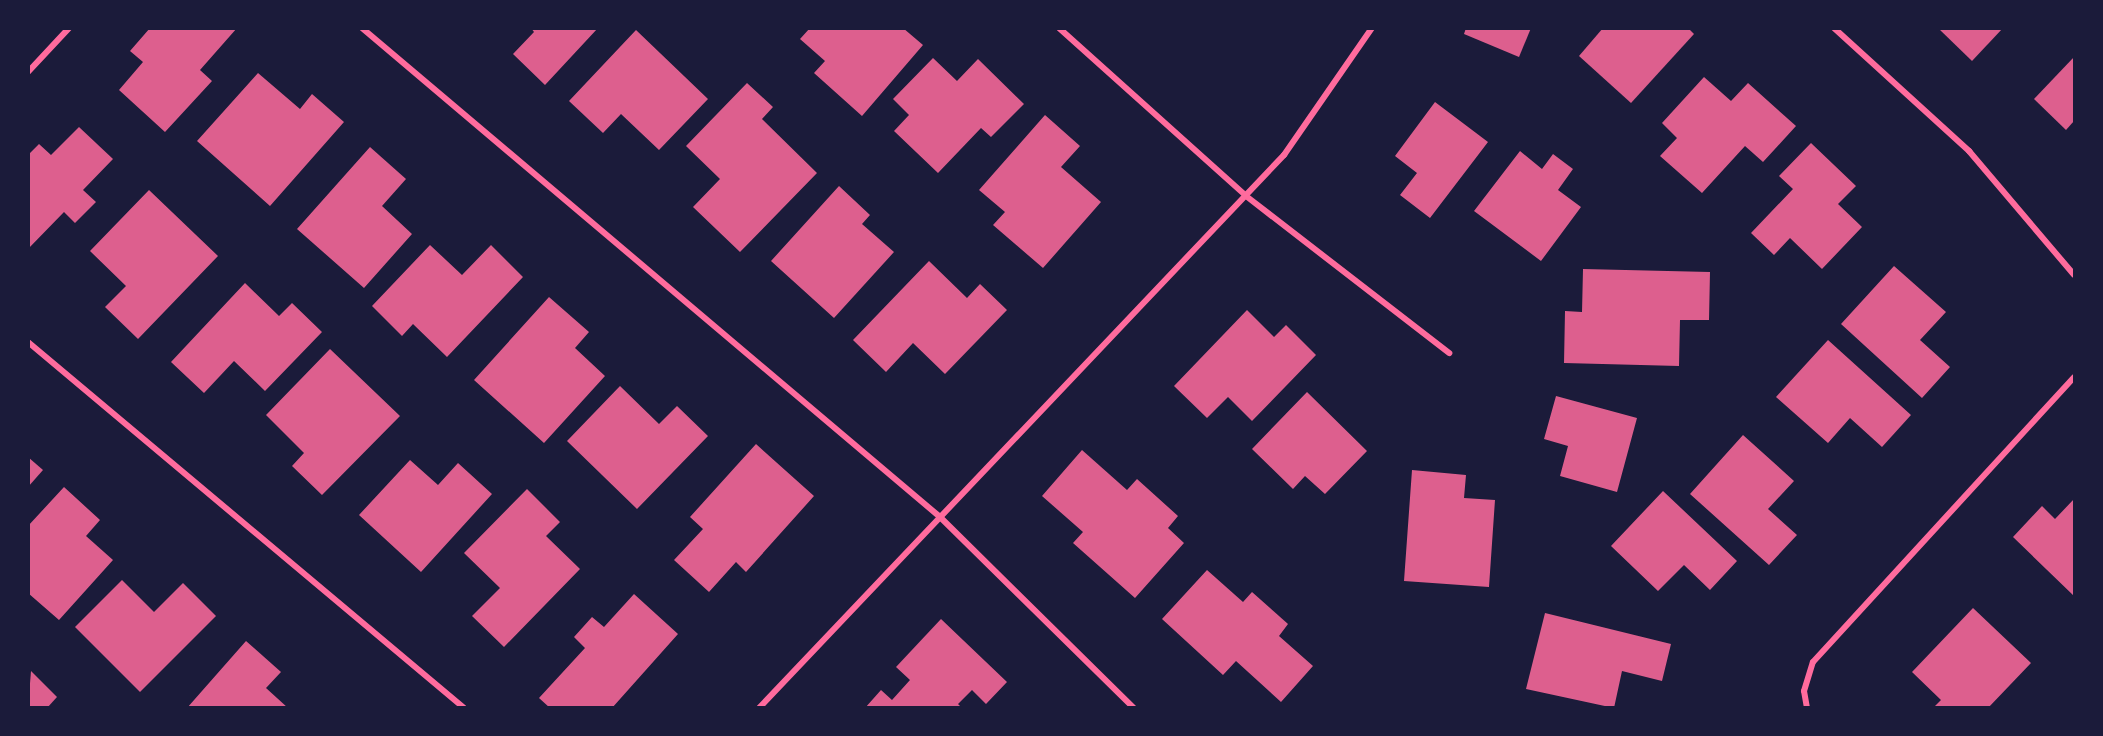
<!DOCTYPE html>
<style>
body{margin:0}
#map{position:relative;width:2103px;height:736px;overflow:hidden;background:#1b1b3a;font-family:"Fira Sans Condensed",sans-serif}
div>[style]{position:absolute}
.building>*{inset:0;background:#dd5f8e}
.minor>*{height:6px;margin:-3px;padding:0 3px;transform-origin:3px;border-radius:3px;background:#ff6b9d}
span{translate:-50% -50%;white-space:nowrap;text-align:center;line-height:1.15;-webkit-text-stroke:4.5px #1b1b3a;paint-order:stroke}
.frame{position:absolute;inset:0;border:30px solid #1b1b3a;pointer-events:none}
</style>
<div id="map">
<div class="building">
<div style="clip-path:polygon(150px 28px,237px 28px,200px 70px,212px 81px,165px 132px,119px 90px,143px 62px,130px 51px)"></div>
<div style="clip-path:polygon(531px 28px,598px 28px,545px 85px,513px 54px,534px 32px)"></div>
<div style="clip-path:polygon(810px 28px,903px 28px,923px 45px,862px 116px,814px 73px,825px 61px,800px 39px)"></div>
<div style="clip-path:polygon(1466px 28px,1531px 28px,1519px 57px,1464px 34px)"></div>
<div style="clip-path:polygon(1603px 28px,1688px 28px,1694px 34px,1631px 103px,1579px 56px)"></div>
<div style="clip-path:polygon(1938px 28px,2003px 28px,1972px 61px)"></div>
<div style="clip-path:polygon(636px 30px,708px 99px,659px 150px,621px 114px,603px 133px,569px 101px)"></div>
<div style="clip-path:polygon(2074px 57px,2074px 121px,2066px 130px,2034px 99px)"></div>
<div style="clip-path:polygon(933px 58px,957px 81px,978px 59px,1024px 104px,991px 137px,981px 128px,938px 173px,894px 131px,909px 115px,893px 99px)"></div>
<div style="clip-path:polygon(258px 73px,300px 109px,312px 94px,344px 122px,270px 206px,197px 141px)"></div>
<div style="clip-path:polygon(1704px 77px,1731px 101px,1748px 83px,1796px 126px,1763px 162px,1745px 146px,1702px 193px,1660px 156px,1677px 138px,1662px 123px)"></div>
<div style="clip-path:polygon(747px 83px,773px 107px,762px 119px,817px 173px,740px 252px,693px 207px,720px 179px,686px 146px)"></div>
<div style="clip-path:polygon(1435px 102px,1488px 142px,1430px 218px,1400px 195px,1417px 173px,1395px 156px)"></div>
<div style="clip-path:polygon(1045px 115px,1080px 146px,1061px 167px,1101px 202px,1043px 268px,993px 225px,1005px 212px,979px 190px)"></div>
<div style="clip-path:polygon(79px 127px,113px 159px,83px 190px,96px 202px,75px 223px,64px 212px,28px 249px,28px 155px,39px 144px,51px 155px)"></div>
<div style="clip-path:polygon(1811px 143px,1856px 186px,1838px 204px,1862px 227px,1822px 269px,1790px 238px,1774px 255px,1751px 233px,1793px 189px,1779px 176px)"></div>
<div style="clip-path:polygon(370px 147px,406px 179px,382px 206px,412px 234px,364px 288px,297px 229px)"></div>
<div style="clip-path:polygon(1520px 151px,1542px 169px,1553px 154px,1573px 169px,1558px 190px,1581px 207px,1541px 261px,1474px 211px)"></div>
<div style="clip-path:polygon(839px 186px,870px 215px,862px 224px,894px 252px,834px 318px,771px 261px)"></div>
<div style="clip-path:polygon(149px 190px,218px 256px,138px 339px,105px 307px,126px 286px,90px 251px)"></div>
<div style="clip-path:polygon(430px 245px,462px 275px,491px 245px,523px 277px,447px 357px,413px 324px,402px 336px,372px 306px)"></div>
<div style="clip-path:polygon(929px 261px,967px 298px,980px 284px,1007px 310px,945px 374px,913px 343px,886px 372px,853px 340px)"></div>
<div style="clip-path:polygon(1894px 266px,1946px 312px,1920px 340px,1950px 367px,1922px 398px,1841px 324px)"></div>
<div style="clip-path:polygon(1583px 269px,1710px 272px,1709px 320px,1680px 320px,1679px 366px,1564px 363px,1565px 311px,1582px 312px)"></div>
<div style="clip-path:polygon(245px 283px,279px 316px,292px 303px,322px 332px,265px 391px,234px 361px,204px 393px,171px 362px)"></div>
<div style="clip-path:polygon(549px 297px,589px 332px,575px 348px,605px 376px,544px 443px,474px 380px)"></div>
<div style="clip-path:polygon(1247px 310px,1274px 337px,1286px 325px,1316px 355px,1252px 421px,1228px 397px,1207px 418px,1174px 386px)"></div>
<div style="clip-path:polygon(1828px 340px,1911px 415px,1882px 447px,1850px 418px,1828px 443px,1776px 397px)"></div>
<div style="clip-path:polygon(330px 349px,400px 416px,322px 495px,292px 466px,304px 453px,266px 415px)"></div>
<div style="clip-path:polygon(620px 386px,659px 424px,677px 406px,708px 436px,637px 509px,567px 441px)"></div>
<div style="clip-path:polygon(1307px 392px,1367px 451px,1325px 494px,1305px 476px,1293px 489px,1252px 449px)"></div>
<div style="clip-path:polygon(1556px 396px,1637px 418px,1617px 492px,1560px 476px,1568px 446px,1544px 439px)"></div>
<div style="clip-path:polygon(1743px 435px,1794px 481px,1768px 509px,1797px 535px,1769px 565px,1690px 494px)"></div>
<div style="clip-path:polygon(756px 444px,814px 496px,746px 572px,736px 562px,709px 592px,674px 560px,703px 529px,690px 517px)"></div>
<div style="clip-path:polygon(1082px 450px,1127px 490px,1137px 479px,1178px 516px,1168px 528px,1184px 543px,1135px 598px,1073px 543px,1083px 532px,1042px 496px)"></div>
<div style="clip-path:polygon(28px 457px,43px 470px,28px 487px)"></div>
<div style="clip-path:polygon(410px 460px,438px 485px,458px 463px,492px 494px,421px 572px,359px 515px)"></div>
<div style="clip-path:polygon(1412px 470px,1466px 475px,1464px 498px,1495px 500px,1489px 587px,1404px 581px)"></div>
<div style="clip-path:polygon(64px 487px,100px 520px,86px 536px,113px 560px,59px 620px,28px 593px,28px 526px)"></div>
<div style="clip-path:polygon(527px 489px,560px 522px,546px 536px,580px 569px,504px 647px,472px 616px,500px 588px,464px 553px)"></div>
<div style="clip-path:polygon(1663px 491px,1737px 561px,1710px 590px,1684px 565px,1658px 591px,1611px 546px)"></div>
<div style="clip-path:polygon(2074px 499px,2074px 596px,2013px 537px,2042px 506px,2055px 519px)"></div>
<div style="clip-path:polygon(1207px 570px,1243px 602px,1252px 592px,1288px 624px,1279px 636px,1313px 666px,1281px 702px,1236px 661px,1223px 675px,1162px 619px)"></div>
<div style="clip-path:polygon(122px 580px,154px 612px,183px 583px,216px 616px,140px 692px,75px 627px)"></div>
<div style="clip-path:polygon(634px 594px,678px 634px,612px 708px,550px 708px,539px 698px,585px 648px,574px 637px,592px 617px,604px 627px)"></div>
<div style="clip-path:polygon(1973px 608px,2031px 663px,1988px 708px,1933px 708px,1941px 700px,1912px 672px)"></div>
<div style="clip-path:polygon(1545px 613px,1671px 644px,1662px 681px,1622px 671px,1614px 708px,1526px 689px)"></div>
<div style="clip-path:polygon(941px 619px,1007px 682px,986px 704px,972px 690px,958px 704px,962px 708px,865px 708px,881px 690px,892px 700px,910px 680px,896px 667px)"></div>
<div style="clip-path:polygon(246px 641px,281px 672px,266px 688px,288px 708px,187px 708px)"></div>
<div style="clip-path:polygon(31px 671px,57px 697px,47px 708px,28px 708px)"></div>
</div>
<div class="minor">
<div style="left:362px;top:28px;width:757px;rotate:40.23deg"></div>
<div style="left:940px;top:517px;width:272px;rotate:44.6deg"></div>
<div style="left:1059px;top:28px;width:251px;rotate:41.9deg"></div>
<div style="left:1246px;top:196px;width:257px;rotate:37.7deg"></div>
<div style="left:1834px;top:28px;width:183px;rotate:42.3deg"></div>
<div style="left:1969px;top:151px;width:162px;rotate:49.7deg"></div>
<div style="left:28px;top:72px;width:60px;rotate:-47deg"></div>
<div style="left:28px;top:342px;width:569px;rotate:40.01deg"></div>
<div style="left:759px;top:708px;width:763px;rotate:-46.49deg"></div>
<div style="left:1284px;top:155px;width:155px;rotate:-55.3deg"></div>
<div style="left:1807px;top:708px;width:17px;rotate:-100deg"></div>
<div style="left:1804px;top:691px;width:30px;rotate:-73deg"></div>
<div style="left:1813px;top:662px;width:386px;rotate:-47.5deg"></div>
</div>
<div class="frame"></div>
</div>
